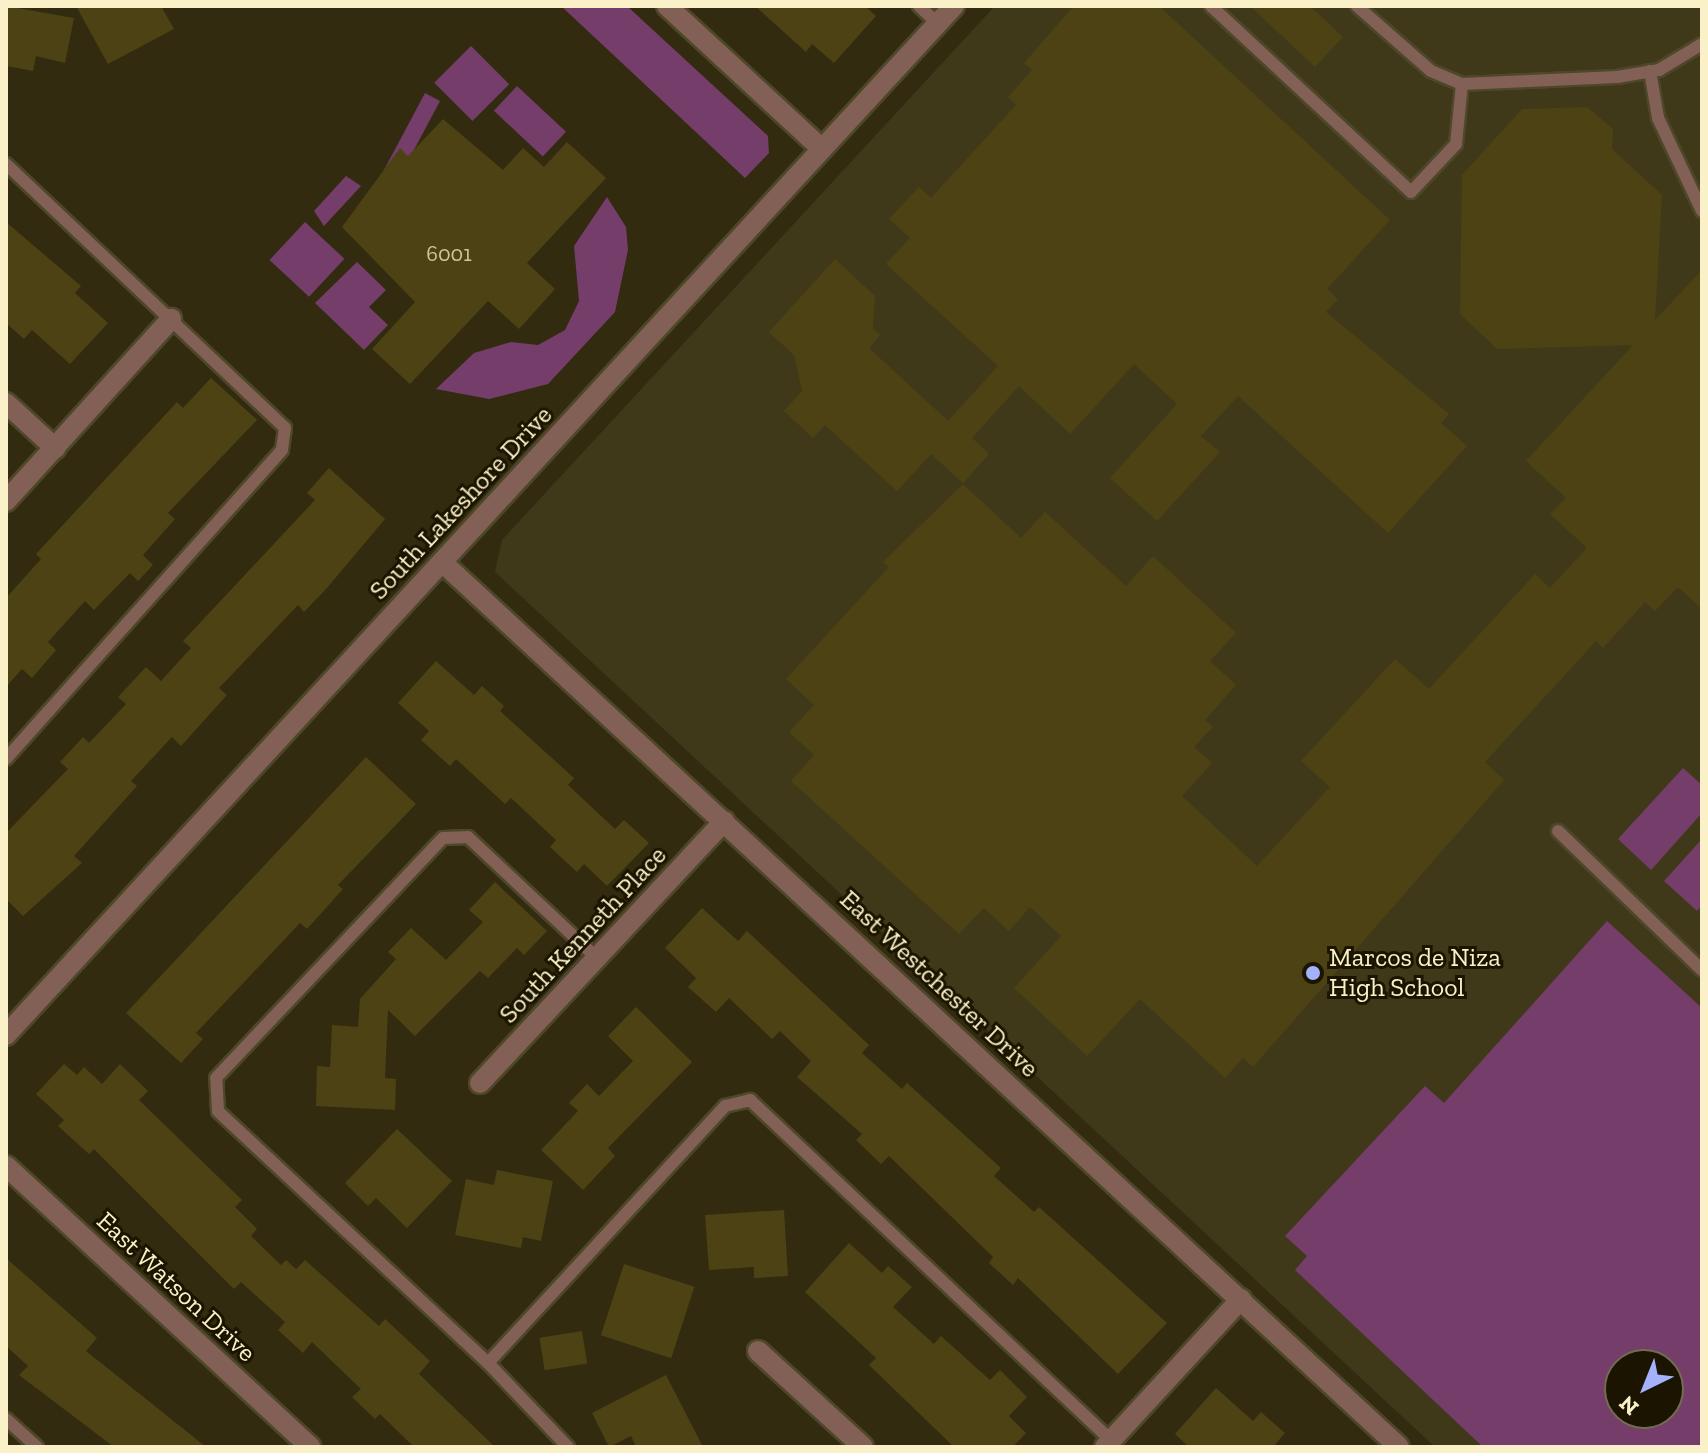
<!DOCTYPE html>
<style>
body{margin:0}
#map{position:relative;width:1708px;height:1453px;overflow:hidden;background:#322b10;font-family:"Zilla Slab",serif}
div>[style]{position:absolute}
.built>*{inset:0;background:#403919}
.green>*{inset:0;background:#753d69;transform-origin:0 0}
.building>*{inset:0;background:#4d4213;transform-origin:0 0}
.roads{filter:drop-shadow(2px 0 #4e472a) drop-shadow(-2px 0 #4e472a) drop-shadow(0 2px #4e472a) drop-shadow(0 -2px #4e472a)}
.service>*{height:12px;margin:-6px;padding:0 6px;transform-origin:6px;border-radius:6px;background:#836056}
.minor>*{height:20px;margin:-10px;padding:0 10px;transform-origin:10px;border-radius:10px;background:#836056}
.tertiary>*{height:20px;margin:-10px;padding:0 10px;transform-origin:10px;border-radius:10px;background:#836056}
.dots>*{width:22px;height:22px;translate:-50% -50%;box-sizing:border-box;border:4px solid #1a1400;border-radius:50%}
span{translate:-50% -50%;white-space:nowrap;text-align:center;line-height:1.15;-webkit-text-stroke:6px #1a1400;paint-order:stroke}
.number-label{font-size:22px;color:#d0c59b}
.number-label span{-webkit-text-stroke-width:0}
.street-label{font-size:26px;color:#fbf1c8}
.poi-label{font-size:26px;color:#fbf1c8}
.left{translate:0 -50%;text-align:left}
.frame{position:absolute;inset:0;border:8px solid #fbf1c8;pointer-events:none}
.north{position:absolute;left:1604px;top:1349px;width:80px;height:80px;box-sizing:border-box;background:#1a1400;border:2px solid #746c50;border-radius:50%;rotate:223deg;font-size:22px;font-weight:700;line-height:32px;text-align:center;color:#fbf1c8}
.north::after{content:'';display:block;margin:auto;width:28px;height:36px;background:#a4b2fc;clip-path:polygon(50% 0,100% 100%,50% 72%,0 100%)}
</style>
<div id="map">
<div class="built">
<div style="clip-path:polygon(evenodd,995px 6px,1702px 6px,1702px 1447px,1435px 1447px,495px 572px,502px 540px,995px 6px,1620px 1365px,1668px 1365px,1668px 1413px,1620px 1413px,1620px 1365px)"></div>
</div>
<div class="green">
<div style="clip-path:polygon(561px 6px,627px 6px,768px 136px,769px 153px,745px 178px)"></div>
<div style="left:471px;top:46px;width:54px;height:52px;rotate:45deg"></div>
<div style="left:517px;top:86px;width:67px;height:34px;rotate:43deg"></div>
<div style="left:425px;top:93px;width:17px;height:100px;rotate:28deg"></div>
<div style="clip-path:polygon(346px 176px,361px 186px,324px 226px,314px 211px)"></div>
<div style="clip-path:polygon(607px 197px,626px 227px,628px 250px,615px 312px,548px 384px,489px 399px,436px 389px,474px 353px,511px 342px,538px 345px,565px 330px,579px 301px,574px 246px)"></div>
<div style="left:305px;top:222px;width:54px;height:52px;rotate:43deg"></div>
<div style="clip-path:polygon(357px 262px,386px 290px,369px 307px,388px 325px,364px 350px,315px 303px)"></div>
<div style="clip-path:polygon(1683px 768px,1702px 785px,1702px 813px,1651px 870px,1618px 839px)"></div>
<div style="clip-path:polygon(1702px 839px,1702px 905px,1697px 911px,1664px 881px)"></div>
<div style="clip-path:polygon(evenodd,1607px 921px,1702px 1008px,1702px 1447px,1483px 1447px,1295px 1270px,1307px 1256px,1285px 1236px,1425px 1086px,1444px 1103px,1607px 921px,1620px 1365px,1668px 1365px,1668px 1413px,1620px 1413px,1620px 1365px)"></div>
</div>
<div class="building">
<div style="clip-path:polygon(6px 6px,74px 18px,65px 63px,36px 56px,33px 71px,6px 66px)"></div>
<div style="clip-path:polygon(76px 6px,161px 6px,174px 29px,108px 64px)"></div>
<div style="clip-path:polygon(755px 6px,865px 6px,876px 16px,834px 63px,812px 44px,806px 52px)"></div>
<div style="clip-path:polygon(1074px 6px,1159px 6px,1390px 220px,1327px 289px,1338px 299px,1326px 312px,1449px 414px,1441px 423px,1467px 446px,1388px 533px,1238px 396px,1201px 436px,1220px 452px,1157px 521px,1110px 478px,1177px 404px,1134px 364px,1070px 434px,1019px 386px,972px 438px,989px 454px,963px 483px,931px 454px,897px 491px,825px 425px,813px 438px,784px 411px,802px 391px,794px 355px,769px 332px,835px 259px,875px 296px,873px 329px,880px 335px,869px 348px,948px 421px,998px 366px,886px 264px,910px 238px,889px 219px,919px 187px,931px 198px,1016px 105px,1008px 97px,1032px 70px,1024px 63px)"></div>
<div style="clip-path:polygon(1250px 6px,1310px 6px,1343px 37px,1315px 67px)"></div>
<div style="clip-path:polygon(1587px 107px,1613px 129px,1612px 149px,1662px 195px,1655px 320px,1702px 270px,1702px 609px,1678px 587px,1655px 611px,1645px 602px,1603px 648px,1596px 641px,1485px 762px,1504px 780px,1253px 1067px,1243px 1058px,1225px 1078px,1140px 999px,1087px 1056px,1014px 988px,1061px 936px,1030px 907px,1009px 931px,984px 908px,959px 934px,791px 781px,814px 755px,789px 732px,814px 705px,786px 679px,889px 567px,883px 562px,963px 484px,1021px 538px,1045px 512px,1126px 586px,1153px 556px,1236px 633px,1210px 661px,1236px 685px,1205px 720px,1213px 727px,1194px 747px,1212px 763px,1182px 796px,1257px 866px,1330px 787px,1301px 761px,1395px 659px,1429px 689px,1535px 574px,1550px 588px,1587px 548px,1550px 514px,1566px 498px,1526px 461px,1633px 345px,1497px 349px,1460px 314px,1462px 175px,1522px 109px)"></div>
<div style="clip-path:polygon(443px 119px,503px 170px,523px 148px,544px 167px,567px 142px,606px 178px,527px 263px,555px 289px,519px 329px,488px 301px,410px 384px,372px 349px,415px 302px,342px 227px,400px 148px,408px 156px)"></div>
<div style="clip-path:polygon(6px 222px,81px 286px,75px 293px,108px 323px,70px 364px,32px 330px,24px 339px,6px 323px)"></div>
<div style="clip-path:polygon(211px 378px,257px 420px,168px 513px,175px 519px,143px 555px,153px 565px,138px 581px,130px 573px,94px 610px,85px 601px,48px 642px,56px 650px,32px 678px,22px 669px,6px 687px,6px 598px,41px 559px,36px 554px,177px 402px,183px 408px)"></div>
<div style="clip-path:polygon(329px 468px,385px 519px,327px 588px,304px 612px,298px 605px,219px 688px,227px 695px,181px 746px,172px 737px,131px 781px,137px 786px,74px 856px,82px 863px,23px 916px,6px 899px,6px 833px,68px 769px,60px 762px,83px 737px,89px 743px,126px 704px,118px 697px,146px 667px,161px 681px,191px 648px,183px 641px,315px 500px,307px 493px)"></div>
<div style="clip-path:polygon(436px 661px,474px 695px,482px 686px,504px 706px,500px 711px,574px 778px,568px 785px,615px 829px,624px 820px,649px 843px,607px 886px,584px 864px,577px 872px,550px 847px,556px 840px,511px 798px,505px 804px,456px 759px,450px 766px,421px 740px,429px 731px,398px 703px)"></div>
<div style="clip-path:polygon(366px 757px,416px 804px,338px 885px,343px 889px,307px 929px,300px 923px,196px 1033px,203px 1039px,181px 1063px,126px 1013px)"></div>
<div style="clip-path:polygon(495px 882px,547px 931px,524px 955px,517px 948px,488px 978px,480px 971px,415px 1036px,388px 1010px,385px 1078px,396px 1079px,395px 1110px,316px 1106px,317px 1066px,330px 1067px,332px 1025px,358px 1027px,360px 999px,396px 959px,388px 952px,411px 928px,446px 960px,483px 922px,469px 910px)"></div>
<div style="clip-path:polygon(702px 908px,738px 941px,747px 931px,869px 1045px,862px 1053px,902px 1089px,907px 1083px,1001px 1168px,994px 1176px,1034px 1212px,1039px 1207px,1167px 1323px,1118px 1374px,1018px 1278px,1013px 1285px,989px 1263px,993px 1257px,889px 1156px,881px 1164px,856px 1140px,862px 1134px,797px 1077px,811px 1061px,780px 1031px,772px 1039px,729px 998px,716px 1012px,688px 987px,696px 978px,665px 948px)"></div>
<div style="clip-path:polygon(636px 1007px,692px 1062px,608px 1148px,615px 1156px,583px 1190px,541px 1150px,578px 1111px,569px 1103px,587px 1084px,599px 1096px,633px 1061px,608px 1036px)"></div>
<div style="clip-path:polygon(64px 1064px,77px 1075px,84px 1067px,102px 1084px,120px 1064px,148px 1091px,139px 1100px,242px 1200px,235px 1207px,257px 1229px,251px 1236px,281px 1265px,286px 1260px,296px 1269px,305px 1260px,379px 1326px,385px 1319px,430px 1361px,419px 1374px,495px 1447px,414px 1447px,380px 1414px,375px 1419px,352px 1397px,361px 1389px,312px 1342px,303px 1353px,278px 1330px,285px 1322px,241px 1282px,234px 1289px,94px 1149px,89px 1154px,58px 1126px,64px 1120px,36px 1094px)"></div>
<div style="clip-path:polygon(397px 1129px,452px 1181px,407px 1228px,376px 1198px,368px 1206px,345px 1183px)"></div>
<div style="clip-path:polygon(497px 1170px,553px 1181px,541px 1241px,523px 1237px,521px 1248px,455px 1235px,466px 1179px,494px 1185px)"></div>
<div style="clip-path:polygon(784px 1210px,788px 1276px,754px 1278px,754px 1267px,709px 1270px,705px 1215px)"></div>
<div style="clip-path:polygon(849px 1243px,882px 1273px,888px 1266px,912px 1287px,893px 1307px,934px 1344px,941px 1336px,990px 1380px,1000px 1370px,1027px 1397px,1009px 1416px,1026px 1433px,1013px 1447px,954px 1447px,869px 1365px,876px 1358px,805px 1292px)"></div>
<div style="clip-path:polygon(6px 1258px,97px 1338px,86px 1351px,206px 1447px,114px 1447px,19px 1375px,28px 1366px,6px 1346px)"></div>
<div style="left:624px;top:1264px;width:74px;height:75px;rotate:18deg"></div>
<div style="left:582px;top:1331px;width:33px;height:43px;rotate:81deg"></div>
<div style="clip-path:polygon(666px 1375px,703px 1447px,636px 1447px,631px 1436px,609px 1447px,592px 1413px)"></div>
<div style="clip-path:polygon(1216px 1388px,1253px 1421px,1261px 1412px,1285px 1433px,1273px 1447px,1189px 1447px,1175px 1434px)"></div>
</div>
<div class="roads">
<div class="service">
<div style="left:919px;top:6px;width:26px;rotate:43deg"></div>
<div style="left:1211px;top:6px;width:273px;rotate:42.9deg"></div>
<div style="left:1411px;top:192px;width:66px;rotate:-46.8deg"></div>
<div style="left:1456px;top:144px;width:60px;rotate:-84.3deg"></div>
<div style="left:1357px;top:6px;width:98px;rotate:41.3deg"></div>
<div style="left:1431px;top:71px;width:34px;rotate:23deg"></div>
<div style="left:1462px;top:84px;width:155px;rotate:-2.6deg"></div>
<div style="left:1617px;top:77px;width:43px;rotate:-9.5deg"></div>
<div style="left:1659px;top:70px;width:50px;rotate:-31.2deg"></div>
<div style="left:1650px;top:71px;width:48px;rotate:80.3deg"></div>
<div style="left:1658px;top:118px;width:103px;rotate:64.7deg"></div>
<div style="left:6px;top:164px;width:384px;rotate:43.4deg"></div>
<div style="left:285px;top:428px;width:22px;rotate:98deg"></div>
<div style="left:282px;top:450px;width:414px;rotate:131.8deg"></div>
<div style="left:1558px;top:831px;width:200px;rotate:44deg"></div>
<div style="left:488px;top:1363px;width:350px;rotate:-47.3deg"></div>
<div style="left:725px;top:1106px;width:26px;rotate:-13deg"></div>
<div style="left:750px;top:1100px;width:496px;rotate:43.3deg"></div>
<div style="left:6px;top:1419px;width:42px;rotate:42.1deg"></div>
<div style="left:568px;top:1447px;width:116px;rotate:-133.6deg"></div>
<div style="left:488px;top:1363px;width:369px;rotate:-137deg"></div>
<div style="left:218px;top:1111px;width:33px;rotate:-93deg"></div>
<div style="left:216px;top:1078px;width:330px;rotate:-46.6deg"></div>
<div style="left:443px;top:838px;width:25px;rotate:-2deg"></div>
<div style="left:468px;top:837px;width:177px;rotate:43.2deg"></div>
</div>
<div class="minor">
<div style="left:667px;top:6px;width:211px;rotate:42.7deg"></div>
<div style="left:6px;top:403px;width:67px;rotate:42.6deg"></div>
<div style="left:6px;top:501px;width:246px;rotate:-47.8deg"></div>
<div style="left:442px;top:562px;width:1303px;rotate:42.76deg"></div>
<div style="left:480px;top:1083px;width:358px;rotate:-47deg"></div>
<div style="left:6px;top:1166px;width:414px;rotate:42.7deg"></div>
<div style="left:758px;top:1351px;width:142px;rotate:42.4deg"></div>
<div style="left:1105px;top:1447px;width:201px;rotate:-47.4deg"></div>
</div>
<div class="tertiary">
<div style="left:6px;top:1035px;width:1399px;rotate:-47.35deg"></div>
</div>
</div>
<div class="dots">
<div style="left:1313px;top:973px;background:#a4b2fc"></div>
</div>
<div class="number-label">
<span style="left:449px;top:254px">6001</span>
</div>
<div class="street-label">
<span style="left:461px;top:503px;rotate:-47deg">South Lakeshore Drive</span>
<span style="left:583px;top:935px;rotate:-47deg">South Kenneth Place</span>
<span style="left:939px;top:984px;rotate:43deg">East Westchester Drive</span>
<span style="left:176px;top:1287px;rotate:43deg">East Watson Drive</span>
</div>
<div class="poi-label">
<span class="left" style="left:1329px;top:973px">Marcos de Niza<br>High School</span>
</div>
<div class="frame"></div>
<div class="north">N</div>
</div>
